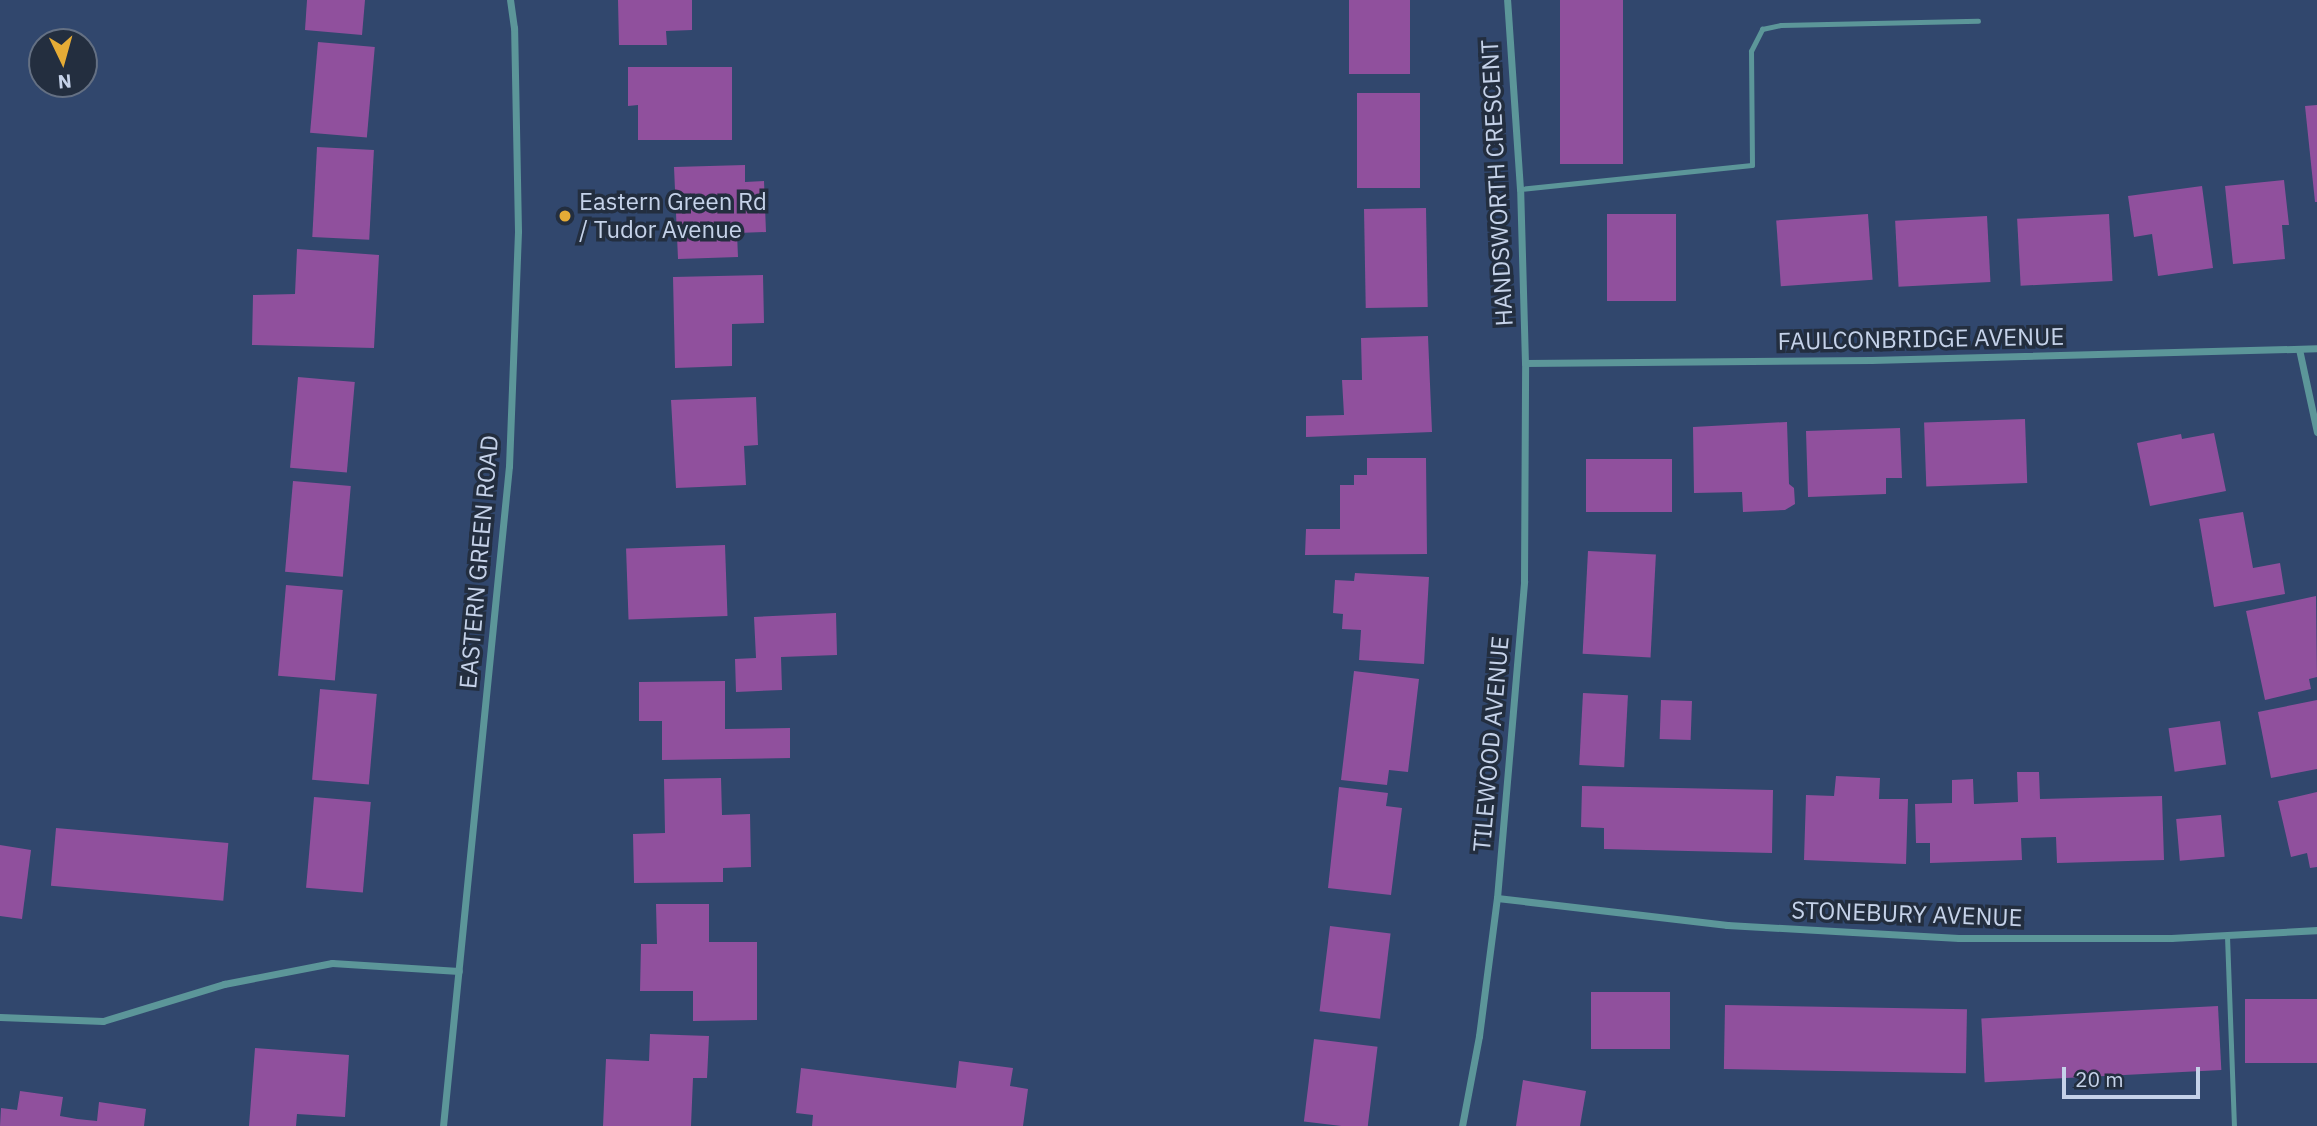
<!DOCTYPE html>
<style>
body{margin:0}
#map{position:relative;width:2317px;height:1126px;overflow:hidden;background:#31476d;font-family:"IBM Plex Sans",sans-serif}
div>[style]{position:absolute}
.building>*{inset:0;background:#90509d;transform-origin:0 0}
.lane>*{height:5px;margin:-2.5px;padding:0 2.5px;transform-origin:2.5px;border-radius:2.5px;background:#5c9699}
.street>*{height:7px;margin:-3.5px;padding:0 3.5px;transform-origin:3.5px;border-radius:3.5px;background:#5c9699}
.dots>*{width:19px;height:19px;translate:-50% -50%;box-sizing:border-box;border:4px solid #232e3f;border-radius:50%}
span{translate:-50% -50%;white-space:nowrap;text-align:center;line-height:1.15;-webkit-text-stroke:7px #232e3f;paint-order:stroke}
.street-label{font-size:24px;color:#c5d2e9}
.poi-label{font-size:24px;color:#c5d2e9}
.left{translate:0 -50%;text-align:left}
.north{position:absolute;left:28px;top:28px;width:70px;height:70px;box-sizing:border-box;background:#232e3f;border:2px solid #647083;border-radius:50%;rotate:175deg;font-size:19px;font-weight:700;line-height:28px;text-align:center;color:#c5d2e9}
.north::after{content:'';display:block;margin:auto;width:24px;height:32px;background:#e6ac36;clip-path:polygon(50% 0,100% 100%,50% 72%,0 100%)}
.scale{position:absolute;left:2062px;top:1067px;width:138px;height:32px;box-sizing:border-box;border:4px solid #c5d2e9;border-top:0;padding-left:9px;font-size:21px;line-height:24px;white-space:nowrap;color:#c5d2e9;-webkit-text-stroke:5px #232e3f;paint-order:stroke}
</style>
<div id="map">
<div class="building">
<div style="clip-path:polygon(307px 0,365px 0,362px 35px,305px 30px)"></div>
<div style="clip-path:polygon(618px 0,692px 0,692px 30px,666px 31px,667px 45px,619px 45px)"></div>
<div style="left:1349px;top:0;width:61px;height:74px"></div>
<div style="left:1560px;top:0;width:63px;height:164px"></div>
<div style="left:318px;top:42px;width:57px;height:91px;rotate:5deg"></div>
<div style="clip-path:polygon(628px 67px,732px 67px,732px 140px,638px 140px,638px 105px,628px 106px)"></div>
<div style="left:1357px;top:93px;width:63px;height:95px"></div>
<div style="clip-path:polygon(2317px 105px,2317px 202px,2315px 202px,2305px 106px)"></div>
<div style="left:317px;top:147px;width:57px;height:90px;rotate:3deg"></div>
<div style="clip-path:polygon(745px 165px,745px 182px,764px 181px,766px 232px,737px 233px,738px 257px,678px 259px,674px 167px)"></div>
<div style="clip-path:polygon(2284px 180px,2289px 225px,2282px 225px,2285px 259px,2233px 264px,2225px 186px)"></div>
<div style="clip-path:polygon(2202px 186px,2213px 268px,2158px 276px,2152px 234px,2134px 237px,2128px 196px)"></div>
<div style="left:1426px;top:208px;width:99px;height:62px;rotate:89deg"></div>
<div style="left:1676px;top:214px;width:87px;height:69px;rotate:90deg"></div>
<div style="left:1868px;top:214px;width:66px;height:92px;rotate:86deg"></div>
<div style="left:2109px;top:214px;width:67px;height:92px;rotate:87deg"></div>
<div style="left:1987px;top:216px;width:66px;height:92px;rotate:87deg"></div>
<div style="clip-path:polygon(297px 249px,379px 255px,374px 348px,252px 345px,253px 295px,295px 294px)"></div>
<div style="clip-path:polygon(763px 275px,764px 323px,732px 324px,732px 366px,675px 368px,673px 277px)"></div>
<div style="clip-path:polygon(1428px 336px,1432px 432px,1306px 437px,1306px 416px,1344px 415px,1342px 380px,1362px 380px,1361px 338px)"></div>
<div style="left:298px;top:377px;width:57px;height:91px;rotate:5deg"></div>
<div style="clip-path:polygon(756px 397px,758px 445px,744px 446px,746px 485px,676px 488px,671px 400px)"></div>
<div style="left:2025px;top:419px;width:64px;height:101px;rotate:88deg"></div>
<div style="clip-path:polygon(1787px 422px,1789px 484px,1794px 488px,1795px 504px,1785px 510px,1743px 512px,1742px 492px,1694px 493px,1693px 427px)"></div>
<div style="clip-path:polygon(1900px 428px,1902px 478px,1886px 478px,1886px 494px,1808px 497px,1806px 431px)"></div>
<div style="clip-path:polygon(2214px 433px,2226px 491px,2150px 506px,2137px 443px,2181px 434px,2182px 439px)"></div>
<div style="clip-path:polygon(1367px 458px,1426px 458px,1427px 554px,1305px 555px,1306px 529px,1340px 529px,1340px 485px,1354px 485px,1354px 475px,1367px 475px)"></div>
<div style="left:1672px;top:459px;width:53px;height:86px;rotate:90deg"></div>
<div style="left:293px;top:481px;width:58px;height:91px;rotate:5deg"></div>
<div style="clip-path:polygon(2243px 512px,2253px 568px,2280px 563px,2285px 594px,2214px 607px,2199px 519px)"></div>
<div style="left:725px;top:545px;width:71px;height:99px;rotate:88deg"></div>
<div style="left:1588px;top:551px;width:68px;height:103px;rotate:3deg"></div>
<div style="clip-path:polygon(1355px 573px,1429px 577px,1424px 664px,1359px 660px,1361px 630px,1342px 629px,1343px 614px,1333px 613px,1335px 580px,1354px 581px)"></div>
<div style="left:286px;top:585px;width:57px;height:91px;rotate:5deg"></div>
<div style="clip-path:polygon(2316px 596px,2317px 677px,2309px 679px,2311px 689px,2265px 700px,2246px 611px)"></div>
<div style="clip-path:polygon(836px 613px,837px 655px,781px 657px,782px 690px,736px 692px,735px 659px,756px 658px,754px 617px)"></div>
<div style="clip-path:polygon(1354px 671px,1419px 679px,1408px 772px,1389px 770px,1387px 785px,1341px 780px)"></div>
<div style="clip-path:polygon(725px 681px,725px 729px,790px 728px,790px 758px,662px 760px,662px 721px,639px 721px,639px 682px)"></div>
<div style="left:320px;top:689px;width:57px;height:91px;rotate:5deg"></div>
<div style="left:1583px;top:693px;width:45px;height:72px;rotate:3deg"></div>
<div style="left:1661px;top:700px;width:31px;height:39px;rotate:2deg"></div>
<div style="clip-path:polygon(2317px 700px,2317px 769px,2271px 778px,2258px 712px)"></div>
<div style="left:2220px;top:721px;width:44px;height:52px;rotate:82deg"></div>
<div style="clip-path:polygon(2017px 772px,2039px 772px,2040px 799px,2162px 796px,2164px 860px,2057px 863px,2056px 837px,2021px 838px,2022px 860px,1930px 863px,1930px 843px,1916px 843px,1915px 804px,1952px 803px,1952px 780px,1973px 779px,1974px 804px,2018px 802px)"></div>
<div style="clip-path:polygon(1836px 776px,1880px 778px,1879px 799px,1908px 799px,1906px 864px,1804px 860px,1806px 795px,1834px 796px)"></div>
<div style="clip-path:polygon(721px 778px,722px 815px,750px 814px,751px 867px,723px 868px,723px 882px,634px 883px,633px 834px,665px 833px,664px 779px)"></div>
<div style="clip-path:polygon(1582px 786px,1773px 790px,1772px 853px,1604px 849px,1604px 828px,1581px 827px)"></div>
<div style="clip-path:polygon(1339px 787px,1388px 793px,1386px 806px,1402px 808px,1391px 895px,1328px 888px)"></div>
<div style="clip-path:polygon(2317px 792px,2317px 867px,2310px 868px,2307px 853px,2291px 857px,2278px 801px)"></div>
<div style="left:314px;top:797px;width:57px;height:91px;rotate:5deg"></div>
<div style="left:2221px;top:815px;width:42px;height:45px;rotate:85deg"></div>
<div style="left:56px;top:828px;width:173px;height:58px;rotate:5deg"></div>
<div style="clip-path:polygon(0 845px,31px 850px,22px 919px,0 916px)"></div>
<div style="clip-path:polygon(656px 904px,709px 904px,709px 942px,757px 942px,757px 1020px,693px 1021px,693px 991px,640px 991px,641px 944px,657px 944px)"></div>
<div style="left:1330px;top:926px;width:61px;height:86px;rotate:7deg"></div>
<div style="left:1670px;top:992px;width:57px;height:79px;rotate:90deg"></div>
<div style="left:2317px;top:999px;width:64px;height:72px;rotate:90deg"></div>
<div style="left:1725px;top:1005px;width:242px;height:64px;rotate:1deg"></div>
<div style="left:2218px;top:1006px;width:64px;height:237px;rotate:87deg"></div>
<div style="clip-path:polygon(650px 1034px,709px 1036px,707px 1078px,693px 1078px,691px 1126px,603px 1126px,606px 1059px,649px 1061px)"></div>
<div style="left:1314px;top:1039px;width:64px;height:83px;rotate:7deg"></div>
<div style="clip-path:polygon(255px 1048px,349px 1055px,345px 1117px,297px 1114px,296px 1126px,249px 1126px)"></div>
<div style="clip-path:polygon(959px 1061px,1013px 1068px,1010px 1086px,1028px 1089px,1023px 1126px,812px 1126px,813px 1115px,796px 1113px,801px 1068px,956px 1088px)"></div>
<div style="clip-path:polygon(1523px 1080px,1586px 1091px,1580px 1126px,1516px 1126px)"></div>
<div style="clip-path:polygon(20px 1091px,63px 1097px,60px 1116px,77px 1119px,97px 1121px,99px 1102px,146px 1109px,144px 1126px,0 1126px,1px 1108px,17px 1110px)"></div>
</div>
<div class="lane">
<div style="left:1520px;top:189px;width:233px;rotate:-5.9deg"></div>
<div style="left:1752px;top:165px;width:114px;rotate:-90.5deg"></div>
<div style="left:1751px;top:51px;width:25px;rotate:-63deg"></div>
<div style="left:1762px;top:29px;width:19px;rotate:-12deg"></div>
<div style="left:1781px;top:25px;width:197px;rotate:-1.2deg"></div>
<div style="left:2227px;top:936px;width:190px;rotate:87.9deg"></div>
</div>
<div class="street">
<div style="left:2299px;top:349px;width:85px;rotate:77.8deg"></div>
<div style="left:1525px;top:363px;width:346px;rotate:-0.5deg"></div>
<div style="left:1871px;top:360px;width:446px;rotate:-1.5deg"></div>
<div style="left:1497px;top:898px;width:232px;rotate:6.7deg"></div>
<div style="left:1727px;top:925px;width:232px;rotate:3.2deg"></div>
<div style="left:1959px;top:938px;width:212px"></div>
<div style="left:2171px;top:938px;width:146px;rotate:-3.1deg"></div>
<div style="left:0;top:1017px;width:103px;rotate:2.2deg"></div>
<div style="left:103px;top:1021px;width:127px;rotate:-17deg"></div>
<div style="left:224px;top:984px;width:110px;rotate:-11deg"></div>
<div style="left:332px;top:963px;width:127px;rotate:3.6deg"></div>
<div style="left:443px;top:1126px;width:663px;rotate:-84.29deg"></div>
<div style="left:509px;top:466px;width:235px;rotate:-87.8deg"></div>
<div style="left:518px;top:231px;width:203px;rotate:-91.1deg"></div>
<div style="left:514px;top:28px;width:28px;rotate:-98deg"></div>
<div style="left:1462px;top:1126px;width:92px;rotate:-79.3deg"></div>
<div style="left:1479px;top:1036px;width:139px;rotate:-82.6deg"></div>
<div style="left:1497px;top:898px;width:318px;rotate:-85.1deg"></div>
<div style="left:1524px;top:581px;width:218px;rotate:-89.7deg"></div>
<div style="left:1525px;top:363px;width:174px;rotate:-91.6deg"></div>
<div style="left:1520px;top:189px;width:189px;rotate:-93.9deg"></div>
</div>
<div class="dots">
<div style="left:565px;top:216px;background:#e6ac36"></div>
</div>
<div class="street-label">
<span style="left:1497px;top:183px;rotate:-93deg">HANDSWORTH CRESCENT</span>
<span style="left:1921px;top:339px;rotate:-1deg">FAULCONBRIDGE AVENUE</span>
<span style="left:479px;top:562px;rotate:-85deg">EASTERN GREEN ROAD</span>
<span style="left:1491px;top:744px;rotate:-85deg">TILEWOOD AVENUE</span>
<span style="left:1907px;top:914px;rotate:2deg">STONEBURY AVENUE</span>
</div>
<div class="poi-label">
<span class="left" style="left:579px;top:216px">Eastern Green Rd<br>/ Tudor Avenue</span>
</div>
<div class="north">N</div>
<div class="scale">20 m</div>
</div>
